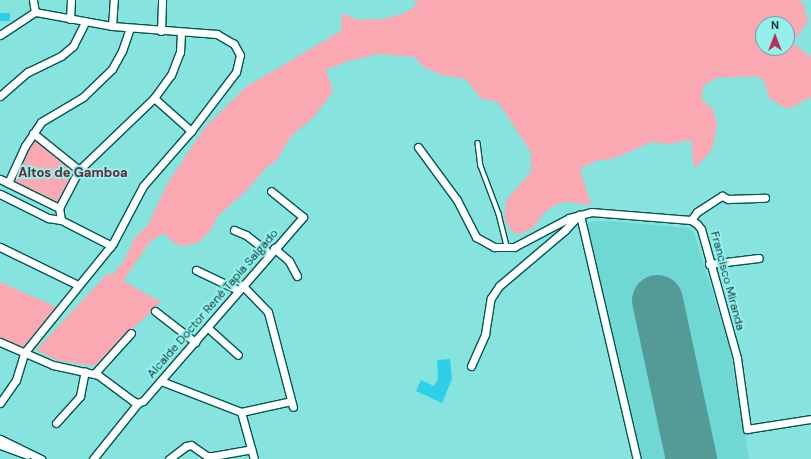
<!DOCTYPE html>
<meta charset="utf-8">
<style>
body{margin:0}
#map{position:relative;width:811px;height:459px;overflow:hidden;background:#86e3de;font-family:"DM Sans",sans-serif}
div>[style]{position:absolute}
.built>*{inset:0;background:#6fd8d2}
.green>*{inset:0;background:#faa9b3}
.runway>*{height:51px;margin:-25.5px;padding:0 25.5px;transform-origin:25.5px;border-radius:25.5px;background:#549b98}
.building>*{inset:0;background:#2ed0e9;transform-origin:0 0}
.roads{filter:drop-shadow(1px 0 #005754) drop-shadow(-1px 0 #005754) drop-shadow(0 1px #005754) drop-shadow(0 -1px #005754)}
.lane>*{height:3.5px;margin:-1.75px;padding:0 1.75px;transform-origin:1.75px;border-radius:1.75px;background:#fff}
.street>*{height:7px;margin:-3.5px;padding:0 3.5px;transform-origin:3.5px;border-radius:3.5px;background:#fff}
span{translate:-50% -50%;white-space:nowrap;text-align:center;line-height:1.15;-webkit-text-stroke:4px #94f0eb;paint-order:stroke}
.street-label{font-size:12px;color:#113a38}
.neighbourhood-label{font-size:13px;color:#6c2735;font-weight:700}
.north{position:absolute;left:755px;top:16px;width:40px;height:40px;box-sizing:border-box;background:#94f0eb;border:1px solid #60a7a3;border-radius:50%;rotate:0deg;font-size:11px;font-weight:700;line-height:16px;text-align:center;color:#113a38}
.north::after{content:'';display:block;margin:auto;width:14px;height:18px;background:#bd2e53;clip-path:polygon(50% 0,100% 100%,50% 72%,0 100%)}
</style>
<div id="map">
<div class="built">
<div style="clip-path:polygon(608px 221px,688px 228px,694px 233px,729px 346px,749px 459px,640px 459px,587px 222px)"></div>
</div>
<div class="green">
<div style="clip-path:polygon(evenodd,413px 0,798px 0,803px 3px,808px 21px,793px 43px,811px 57px,811px 97px,791px 108px,783px 107px,769px 98px,764px 81px,756px 76px,716px 78px,703px 86px,702px 100px,712px 108px,717px 123px,714px 143px,710px 152px,694px 169px,691px 140px,668px 144px,652px 142px,615px 158px,596px 161px,580px 169px,591px 205px,566px 202px,557px 204px,545px 212px,532px 229px,519px 234px,513px 233px,504px 218px,507px 199px,531px 172px,531px 152px,498px 102px,480px 98px,466px 79px,441px 75px,422px 66px,415px 57px,377px 54px,349px 61px,326px 70px,333px 91px,326px 101px,312px 119px,291px 136px,277px 160px,266px 168px,247px 190px,217px 217px,211px 230px,198px 243px,184px 246px,175px 244px,164px 233px,150px 242px,123px 281px,161px 302px,94px 366px,59px 361px,36px 350px,108px 273px,112px 275px,115px 272px,124px 261px,134px 239px,148px 225px,167px 184px,205px 127px,246px 87px,341px 31px,342px 13px,358px 20px,382px 19px,403px 14px,418px 4px,413px 0,763px 24px,787px 24px,787px 48px,763px 48px,763px 24px)"></div>
<div style="clip-path:polygon(34px 136px,74px 171px,57px 202px,12px 181px)"></div>
<div style="clip-path:polygon(0 282px,59px 308px,23px 350px,0 340px)"></div>
</div>
<div class="runway">
<div style="left:657px;top:300px;width:163px;rotate:77.9deg"></div>
</div>
<div class="building">
<div style="left:0;top:13px;width:10px;height:8px"></div>
<div style="clip-path:polygon(450px 359px,452px 379px,442px 403px,416px 391px,421px 380px,434px 386px,438px 379px,437px 360px)"></div>
</div>
<div class="roads">
<div class="lane">
<div style="left:478px;top:143px;width:23px;rotate:83deg"></div>
<div style="left:481px;top:166px;width:51px;rotate:69.4deg"></div>
<div style="left:499px;top:214px;width:34px;rotate:76deg"></div>
</div>
<div class="street">
<div style="left:33px;top:0;width:12px;rotate:81deg"></div>
<div style="left:70px;top:19px;width:19px;rotate:-87deg"></div>
<div style="left:112px;top:26px;width:26px;rotate:-86deg"></div>
<div style="left:161px;top:31px;width:31px;rotate:-88deg"></div>
<div style="left:0;top:35px;width:42px;rotate:-33.3deg"></div>
<div style="left:0;top:96px;width:37px;rotate:-41deg"></div>
<div style="left:28px;top:72px;width:37px;rotate:-26deg"></div>
<div style="left:61px;top:56px;width:16px;rotate:-40deg"></div>
<div style="left:73px;top:46px;width:27px;rotate:-63deg"></div>
<div style="left:154px;top:98px;width:50px;rotate:41.7deg"></div>
<div style="left:33px;top:133px;width:59px;rotate:38.8deg"></div>
<div style="left:418px;top:147px;width:66px;rotate:53.7deg"></div>
<div style="left:457px;top:200px;width:42px;rotate:62.8deg"></div>
<div style="left:476px;top:237px;width:21px;rotate:29deg"></div>
<div style="left:494px;top:247px;width:20px"></div>
<div style="left:514px;top:247px;width:62px;rotate:-27.8deg"></div>
<div style="left:569px;top:218px;width:23px;rotate:-15deg"></div>
<div style="left:591px;top:212px;width:100px;rotate:4.6deg"></div>
<div style="left:691px;top:220px;width:7px;rotate:34deg"></div>
<div style="left:697px;top:224px;width:6px;rotate:51deg"></div>
<div style="left:701px;top:229px;width:134px;rotate:74.4deg"></div>
<div style="left:737px;top:358px;width:72px;rotate:82deg"></div>
<div style="left:747px;top:429px;width:65px;rotate:-8.9deg"></div>
<div style="left:0;top:179px;width:66px;rotate:26.2deg"></div>
<div style="left:8px;top:183px;width:41px;rotate:-65.3deg"></div>
<div style="left:25px;top:146px;width:29px;rotate:-56deg"></div>
<div style="left:41px;top:122px;width:49px;rotate:-30.8deg"></div>
<div style="left:83px;top:97px;width:40px;rotate:-44deg"></div>
<div style="left:112px;top:69px;width:21px;rotate:-61deg"></div>
<div style="left:122px;top:51px;width:24px;rotate:-71deg"></div>
<div style="left:0;top:194px;width:54px;rotate:26.6deg"></div>
<div style="left:48px;top:218px;width:13px;rotate:9deg"></div>
<div style="left:61px;top:220px;width:53px;rotate:27.1deg"></div>
<div style="left:108px;top:244px;width:4px;rotate:56deg"></div>
<div style="left:580px;top:215px;width:251px;rotate:76.9deg"></div>
<div style="left:61px;top:220px;width:12px;rotate:-99deg"></div>
<div style="left:59px;top:208px;width:43px;rotate:-62.2deg"></div>
<div style="left:79px;top:170px;width:104px;rotate:-43.8deg"></div>
<div style="left:154px;top:98px;width:29px;rotate:-54deg"></div>
<div style="left:171px;top:75px;width:25px;rotate:-69deg"></div>
<div style="left:180px;top:52px;width:20px;rotate:-87deg"></div>
<div style="left:691px;top:220px;width:10px;rotate:-53deg"></div>
<div style="left:697px;top:212px;width:30px;rotate:-33deg"></div>
<div style="left:722px;top:196px;width:7px;rotate:27deg"></div>
<div style="left:728px;top:199px;width:37px;rotate:-2deg"></div>
<div style="left:234px;top:230px;width:13px;rotate:23deg"></div>
<div style="left:246px;top:235px;width:29px;rotate:38deg"></div>
<div style="left:0;top:247px;width:87px;rotate:26deg"></div>
<div style="left:274px;top:248px;width:20px;rotate:41deg"></div>
<div style="left:289px;top:261px;width:17px;rotate:62deg"></div>
<div style="left:709px;top:264px;width:50px;rotate:-6.8deg"></div>
<div style="left:196px;top:270px;width:47px;rotate:25.5deg"></div>
<div style="left:242px;top:285px;width:37px;rotate:46deg"></div>
<div style="left:268px;top:312px;width:98px;rotate:75.3deg"></div>
<div style="left:155px;top:311px;width:51px;rotate:37.8deg"></div>
<div style="left:208px;top:328px;width:40px;rotate:42deg"></div>
<div style="left:0;top:342px;width:58px;rotate:23.5deg"></div>
<div style="left:53px;top:365px;width:46px;rotate:12.5deg"></div>
<div style="left:98px;top:375px;width:44px;rotate:36.6deg"></div>
<div style="left:133px;top:401px;width:5px;rotate:22deg"></div>
<div style="left:138px;top:403px;width:5px;rotate:-22deg"></div>
<div style="left:143px;top:401px;width:244px;rotate:-49deg"></div>
<div style="left:303px;top:217px;width:41px;rotate:-140.9deg"></div>
<div style="left:24px;top:353px;width:141px;rotate:-51deg"></div>
<div style="left:113px;top:243px;width:64px;rotate:-62.2deg"></div>
<div style="left:143px;top:186px;width:73px;rotate:-48.9deg"></div>
<div style="left:191px;top:131px;width:74px;rotate:-52.7deg"></div>
<div style="left:236px;top:72px;width:17px;rotate:-77deg"></div>
<div style="left:240px;top:55px;width:13px;rotate:-119deg"></div>
<div style="left:234px;top:44px;width:20px;rotate:-150deg"></div>
<div style="left:217px;top:34px;width:105px;rotate:-175.6deg"></div>
<div style="left:112px;top:26px;width:78px;rotate:-169.7deg"></div>
<div style="left:471px;top:366px;width:35px;rotate:-66deg"></div>
<div style="left:485px;top:334px;width:36px;rotate:-81deg"></div>
<div style="left:491px;top:298px;width:14px;rotate:-56deg"></div>
<div style="left:499px;top:286px;width:87px;rotate:-40.3deg"></div>
<div style="left:565px;top:230px;width:21px;rotate:-47deg"></div>
<div style="left:94px;top:374px;width:55px;rotate:-47.9deg"></div>
<div style="left:161px;top:381px;width:86px;rotate:21.2deg"></div>
<div style="left:241px;top:412px;width:51px;rotate:-12.4deg"></div>
<div style="left:0;top:403px;width:28px;rotate:-55deg"></div>
<div style="left:16px;top:380px;width:28px;rotate:-73deg"></div>
<div style="left:241px;top:412px;width:49px;rotate:74.5deg"></div>
<div style="left:56px;top:423px;width:36px;rotate:-48deg"></div>
<div style="left:80px;top:396px;width:25px;rotate:-79deg"></div>
<div style="left:0;top:439px;width:46px;rotate:26deg"></div>
<div style="left:0;top:445px;width:29px;rotate:20deg"></div>
<div style="left:93px;top:459px;width:72px;rotate:-51.2deg"></div>
<div style="left:169px;top:459px;width:21px;rotate:-37deg"></div>
<div style="left:186px;top:446px;width:5px;rotate:-11deg"></div>
<div style="left:191px;top:445px;width:19px;rotate:35deg"></div>
<div style="left:207px;top:456px;width:6px"></div>
<div style="left:213px;top:456px;width:39px;rotate:-10deg"></div>
</div>
</div>
<div class="street-label">
<span style="left:727px;top:281px;rotate:75deg">Francisco Miranda</span>
<span style="left:213px;top:304px;rotate:-49deg">Alcalde Doctor René Tapia Salgado</span>
</div>
<div class="neighbourhood-label">
<span style="left:73px;top:173px">Altos de Gamboa</span>
</div>
<div class="north">N</div>
</div>
